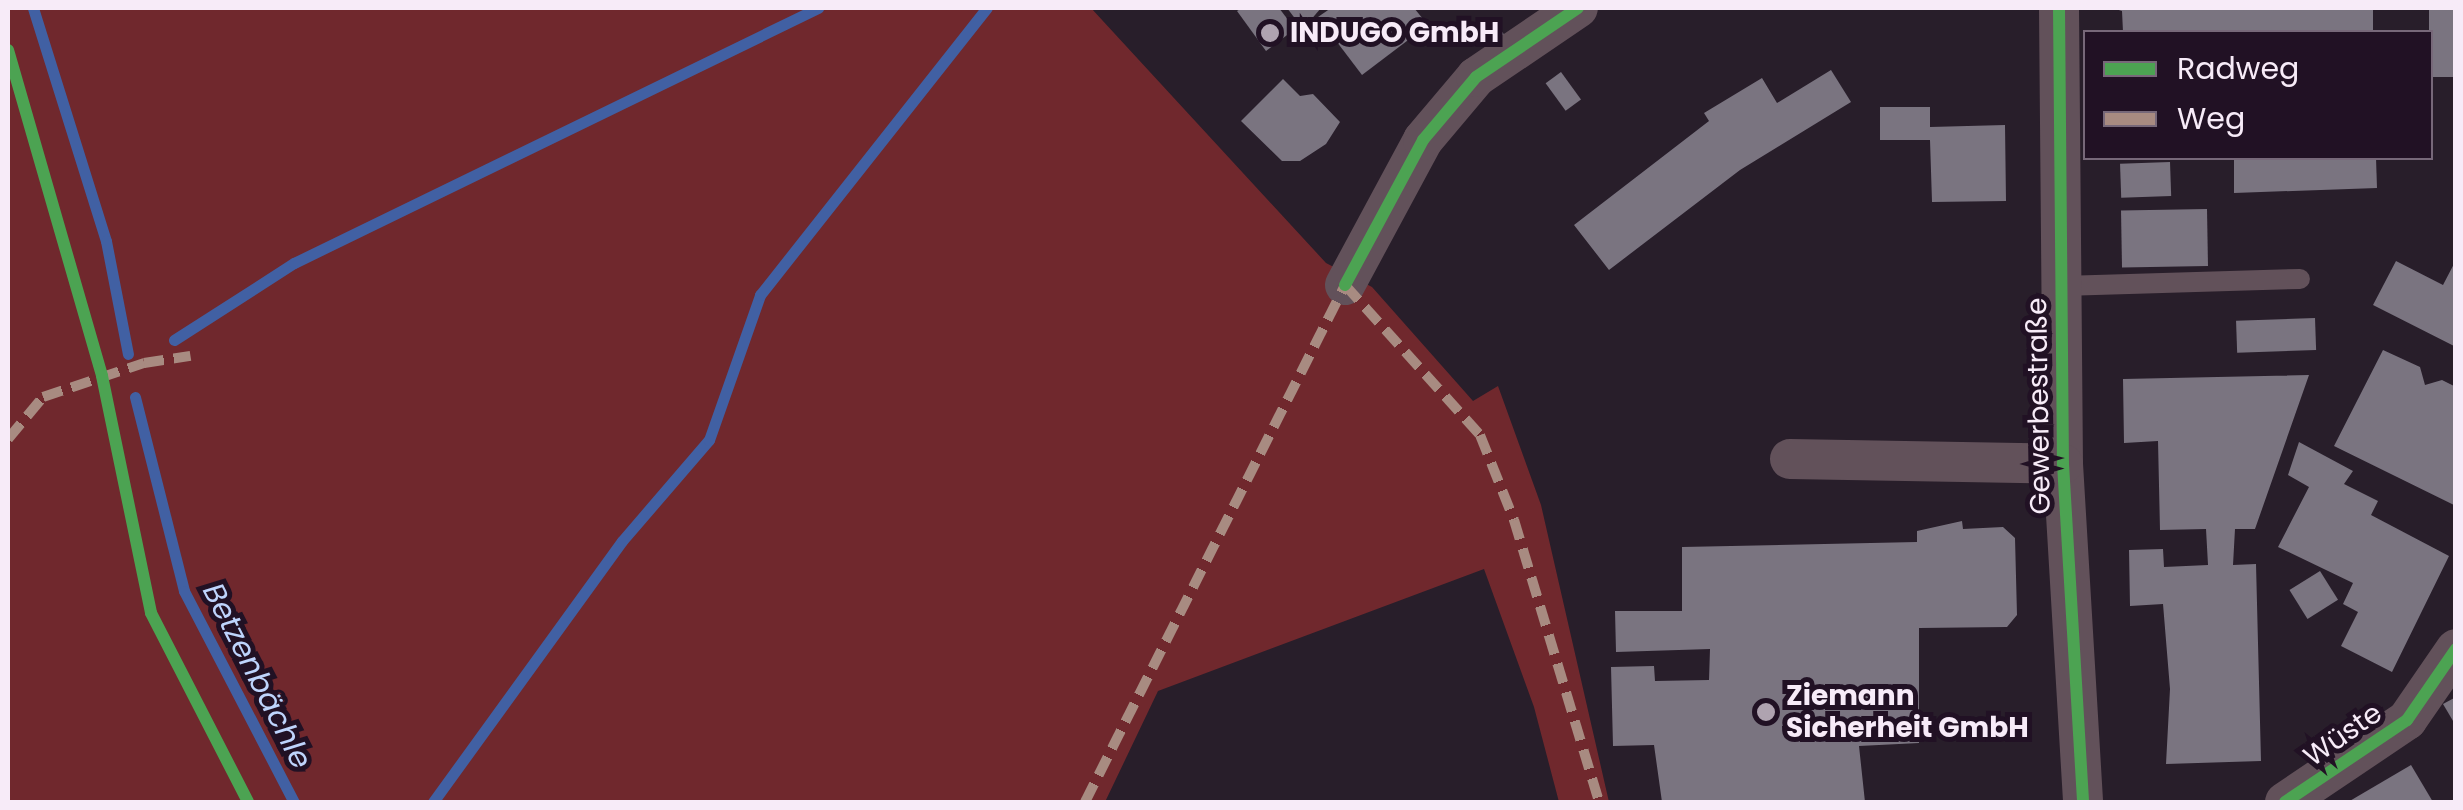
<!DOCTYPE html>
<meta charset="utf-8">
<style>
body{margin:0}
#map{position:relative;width:2463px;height:810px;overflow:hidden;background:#281e2a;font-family:Poppins,sans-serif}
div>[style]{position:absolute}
.green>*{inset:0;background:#70282d}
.stream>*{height:11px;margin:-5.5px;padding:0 5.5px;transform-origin:5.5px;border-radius:5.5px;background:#4160a3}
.building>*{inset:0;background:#7a7480;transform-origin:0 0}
.service>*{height:20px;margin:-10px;padding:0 10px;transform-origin:10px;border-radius:10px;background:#62515a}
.minor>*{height:40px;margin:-20px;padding:0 20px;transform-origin:20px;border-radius:20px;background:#62515a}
.quiet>*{height:10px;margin-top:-5px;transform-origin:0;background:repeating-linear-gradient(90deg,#a88b81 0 20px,transparent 0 30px)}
.cycleway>*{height:12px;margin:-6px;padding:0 6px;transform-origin:6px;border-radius:6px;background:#4ca352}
.dots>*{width:28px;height:28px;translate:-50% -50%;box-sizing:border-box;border:5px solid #211124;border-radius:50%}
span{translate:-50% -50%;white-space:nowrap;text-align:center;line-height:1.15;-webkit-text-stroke:10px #211124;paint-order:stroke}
.poi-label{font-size:28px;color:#f7ebf8;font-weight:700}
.left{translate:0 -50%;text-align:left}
.street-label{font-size:28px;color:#f7ebf8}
.water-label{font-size:30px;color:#bed4fc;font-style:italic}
.frame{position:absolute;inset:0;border:10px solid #f7ebf8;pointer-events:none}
.legend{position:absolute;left:2083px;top:30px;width:350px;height:130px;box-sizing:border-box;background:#211124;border:2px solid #776879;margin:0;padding:12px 18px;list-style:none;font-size:30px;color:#f7ebf8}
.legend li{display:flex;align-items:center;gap:20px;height:50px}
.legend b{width:50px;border:2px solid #776879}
</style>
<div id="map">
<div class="green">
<div style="clip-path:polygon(8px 8px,1091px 8px,1326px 263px,1372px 287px,1473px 401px,1498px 386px,1541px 505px,1609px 802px,1559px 802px,1534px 707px,1484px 569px,1158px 691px,1105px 802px,8px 802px)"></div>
</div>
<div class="stream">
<div style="left:33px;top:8px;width:244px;rotate:72.6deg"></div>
<div style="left:106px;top:241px;width:115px;rotate:79deg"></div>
<div style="left:174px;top:340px;width:143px;rotate:-32.7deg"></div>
<div style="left:294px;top:263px;width:583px;rotate:-25.95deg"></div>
<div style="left:135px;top:397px;width:200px;rotate:75.8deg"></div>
<div style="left:184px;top:591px;width:238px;rotate:62.5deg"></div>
<div style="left:433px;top:802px;width:322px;rotate:-54.1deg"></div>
<div style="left:622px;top:541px;width:133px;rotate:-49.3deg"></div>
<div style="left:709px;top:440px;width:154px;rotate:-70.6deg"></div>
<div style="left:760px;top:295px;width:366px;rotate:-51.7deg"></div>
</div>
<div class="building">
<div style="clip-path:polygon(1242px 8px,1279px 8px,1295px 29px,1266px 51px,1237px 11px)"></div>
<div style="clip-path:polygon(1287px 8px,1321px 8px,1303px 29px)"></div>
<div style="clip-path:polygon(1331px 8px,1414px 8px,1428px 25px,1362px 75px,1318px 17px)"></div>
<div style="clip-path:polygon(2112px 8px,2373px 8px,2373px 32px,2123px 32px,2122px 11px)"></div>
<div style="left:2429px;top:8px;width:27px;height:69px"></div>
<div style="left:1495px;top:22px;width:17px;height:16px;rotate:54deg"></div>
<div style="clip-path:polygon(1831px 70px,1851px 102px,1740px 170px,1609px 270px,1574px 225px,1709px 121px,1704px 113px,1762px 78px,1777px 103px)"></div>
<div style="left:1561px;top:72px;width:34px;height:19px;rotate:54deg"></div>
<div style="clip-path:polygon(1283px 79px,1300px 96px,1313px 94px,1340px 122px,1326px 144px,1300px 161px,1282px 161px,1241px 121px)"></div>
<div style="clip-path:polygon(1880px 107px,1930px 107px,1930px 127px,2005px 125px,2006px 201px,1932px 202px,1930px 140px,1880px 140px)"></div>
<div style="clip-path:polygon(2234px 158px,2376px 158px,2377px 188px,2234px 193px)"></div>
<div style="left:2170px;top:162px;width:34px;height:50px;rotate:88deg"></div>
<div style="left:2207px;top:209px;width:57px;height:86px;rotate:89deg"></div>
<div style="clip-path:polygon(2456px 260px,2456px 347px,2373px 305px,2396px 261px,2443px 285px)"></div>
<div style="left:2315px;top:318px;width:32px;height:79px;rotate:88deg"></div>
<div style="clip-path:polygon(2383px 350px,2420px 367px,2425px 385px,2442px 380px,2456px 387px,2456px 506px,2334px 446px)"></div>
<div style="clip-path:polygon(2309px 375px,2255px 529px,2235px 529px,2233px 565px,2256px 564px,2261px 761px,2166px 764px,2170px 689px,2163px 604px,2130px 606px,2129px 550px,2163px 549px,2164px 567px,2208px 565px,2206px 529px,2160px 530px,2158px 441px,2124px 443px,2123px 379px)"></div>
<div style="clip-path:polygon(2299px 442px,2353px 471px,2344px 484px,2378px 501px,2371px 515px,2449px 556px,2392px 672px,2341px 646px,2358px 612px,2343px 604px,2353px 583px,2278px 547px,2309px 487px,2288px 475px)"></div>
<div style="clip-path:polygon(1962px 521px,1963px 529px,2003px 527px,2015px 538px,2017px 615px,2007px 627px,1919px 628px,1919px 743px,1859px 746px,1865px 802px,1662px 802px,1654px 745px,1613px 746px,1611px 667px,1654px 666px,1655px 681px,1709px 680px,1710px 649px,1616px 652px,1615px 611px,1682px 611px,1682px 547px,1917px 542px,1917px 531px)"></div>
<div style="left:2320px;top:571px;width:34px;height:36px;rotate:58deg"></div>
<div style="clip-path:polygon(2456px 697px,2456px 726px,2443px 704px)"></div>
<div style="clip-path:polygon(2411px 765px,2433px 802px,2348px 802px)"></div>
</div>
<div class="service">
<div style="left:2062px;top:286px;width:238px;rotate:-1.7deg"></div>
</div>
<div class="minor">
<div style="left:2059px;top:8px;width:456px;rotate:89.5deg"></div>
<div style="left:2063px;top:464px;width:339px;rotate:86.6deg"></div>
<div style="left:1345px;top:285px;width:165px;rotate:-61.7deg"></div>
<div style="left:1423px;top:140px;width:82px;rotate:-49.9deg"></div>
<div style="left:1476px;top:77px;width:123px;rotate:-34.1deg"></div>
<div style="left:1790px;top:459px;width:273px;rotate:1deg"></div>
<div style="left:2285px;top:802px;width:147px;rotate:-33.9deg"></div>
<div style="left:2407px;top:720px;width:86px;rotate:-55.4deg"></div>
</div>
<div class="quiet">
<div style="left:8px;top:439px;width:55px;rotate:-50.2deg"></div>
<div style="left:43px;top:397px;width:107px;rotate:-18.6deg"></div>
<div style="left:144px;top:363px;width:47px;rotate:-8.7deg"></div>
<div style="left:1085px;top:802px;width:579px;rotate:-63.3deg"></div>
<div style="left:1345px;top:285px;width:202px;rotate:48deg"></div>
<div style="left:1480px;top:435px;width:92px;rotate:68.2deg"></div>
<div style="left:1514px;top:520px;width:295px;rotate:73.2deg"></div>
</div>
<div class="cycleway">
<div style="left:2059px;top:8px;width:456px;rotate:89.5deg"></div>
<div style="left:2063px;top:464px;width:339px;rotate:86.6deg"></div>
<div style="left:8px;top:50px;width:339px;rotate:73.9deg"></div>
<div style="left:102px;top:376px;width:242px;rotate:78.3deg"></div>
<div style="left:151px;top:613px;width:212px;rotate:62.8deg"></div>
<div style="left:1345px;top:285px;width:165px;rotate:-61.7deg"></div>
<div style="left:1423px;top:140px;width:82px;rotate:-49.9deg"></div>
<div style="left:1476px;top:77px;width:123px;rotate:-34.1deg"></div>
<div style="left:2285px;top:802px;width:147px;rotate:-33.9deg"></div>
<div style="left:2407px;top:720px;width:86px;rotate:-55.4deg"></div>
</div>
<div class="dots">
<div style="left:1270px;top:33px;background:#afa3b0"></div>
<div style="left:1766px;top:712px;background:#afa3b0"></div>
</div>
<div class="poi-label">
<span class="left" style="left:1290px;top:33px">INDUGO GmbH</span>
<span class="left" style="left:1786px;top:712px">Ziemann<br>Sicherheit GmbH</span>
</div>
<div class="street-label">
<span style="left:2039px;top:406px;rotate:-91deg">Gewerbestraße</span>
<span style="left:2343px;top:735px;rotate:-35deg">Wüste</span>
</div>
<div class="water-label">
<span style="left:257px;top:676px;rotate:63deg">Betzenbächle</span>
</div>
<div class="frame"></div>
<ul class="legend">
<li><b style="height:12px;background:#4ca352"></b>Radweg</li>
<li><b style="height:12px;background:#a88b81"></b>Weg</li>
</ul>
</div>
